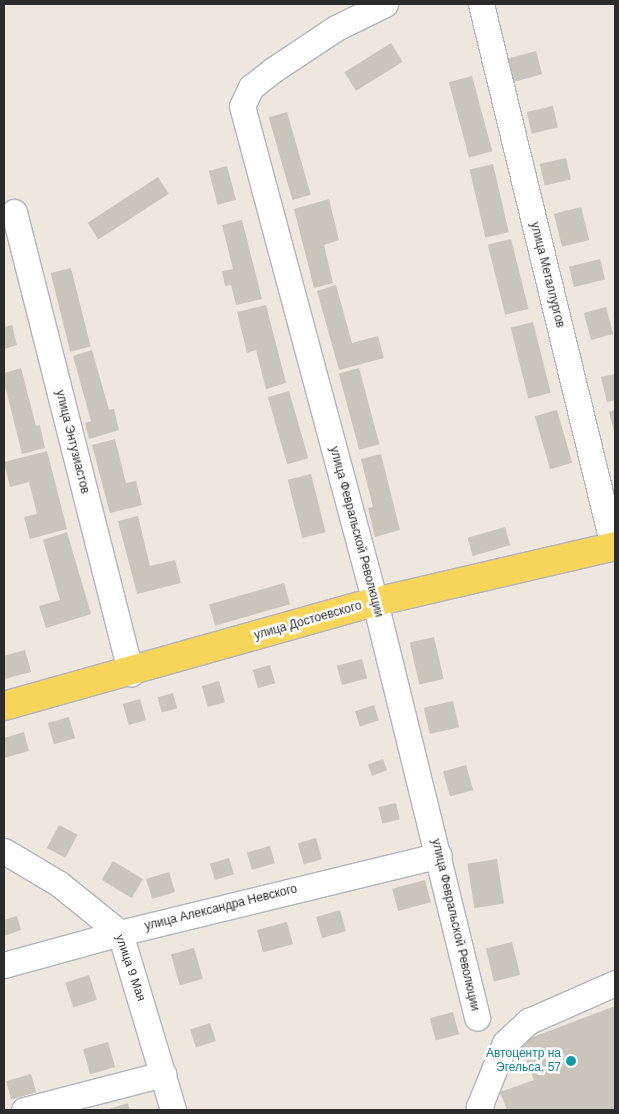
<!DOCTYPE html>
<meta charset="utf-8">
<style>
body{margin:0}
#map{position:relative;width:619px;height:1114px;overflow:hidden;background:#ede7dd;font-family:Helvetica,sans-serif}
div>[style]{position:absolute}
.building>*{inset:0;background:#c9c5bb;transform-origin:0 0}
.roads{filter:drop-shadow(1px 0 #b1b3bf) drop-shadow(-1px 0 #b1b3bf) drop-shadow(0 1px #b1b3bf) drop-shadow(0 -1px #b1b3bf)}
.minor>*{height:25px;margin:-12.5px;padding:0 12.5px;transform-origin:12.5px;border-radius:12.5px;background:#fff}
.major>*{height:28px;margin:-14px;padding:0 14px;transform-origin:14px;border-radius:14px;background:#f7d558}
.dots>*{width:14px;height:14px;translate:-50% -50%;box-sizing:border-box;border:2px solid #fff;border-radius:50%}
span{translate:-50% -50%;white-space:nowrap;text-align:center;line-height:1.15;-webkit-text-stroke:5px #fff;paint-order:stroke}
.street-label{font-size:12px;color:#2b2b2b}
.culture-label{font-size:12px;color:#0d838f}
.right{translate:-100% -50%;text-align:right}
.frame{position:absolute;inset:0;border:5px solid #2b2b2b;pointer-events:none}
</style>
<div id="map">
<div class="building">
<div style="left:391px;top:43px;width:22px;height:55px;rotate:58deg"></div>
<div style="left:536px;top:51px;width:24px;height:29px;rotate:75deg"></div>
<div style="left:472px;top:76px;width:78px;height:24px;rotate:75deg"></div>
<div style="left:553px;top:106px;width:22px;height:27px;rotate:77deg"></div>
<div style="left:287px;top:112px;width:86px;height:19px;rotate:74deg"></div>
<div style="left:566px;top:158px;width:22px;height:27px;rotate:77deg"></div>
<div style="left:493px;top:164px;width:70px;height:24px;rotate:77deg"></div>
<div style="left:227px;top:166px;width:35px;height:19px;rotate:75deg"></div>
<div style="left:158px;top:177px;width:20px;height:84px;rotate:57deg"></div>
<div style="clip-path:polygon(329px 199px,339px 240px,324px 245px,333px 283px,314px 288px,294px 209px)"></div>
<div style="left:581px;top:207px;width:34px;height:28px;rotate:76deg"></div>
<div style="clip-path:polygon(242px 220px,262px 299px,236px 305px,231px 285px,225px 286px,222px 271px,233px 269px,222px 225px)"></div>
<div style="left:511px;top:239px;width:72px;height:24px;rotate:76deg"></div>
<div style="left:600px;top:259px;width:21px;height:32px;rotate:76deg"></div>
<div style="left:71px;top:268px;width:81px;height:21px;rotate:76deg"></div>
<div style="clip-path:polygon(336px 285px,352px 343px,378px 336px,384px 358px,339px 370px,317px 291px)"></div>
<div style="clip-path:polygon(266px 305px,286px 383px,266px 389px,256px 350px,247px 353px,237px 312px)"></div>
<div style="left:606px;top:307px;width:28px;height:23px;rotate:75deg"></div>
<div style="left:533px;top:322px;width:73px;height:23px;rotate:76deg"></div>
<div style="clip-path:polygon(12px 325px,17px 345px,4px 349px,4px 327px)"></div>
<div style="clip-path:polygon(92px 350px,109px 410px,114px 409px,119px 430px,89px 439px,85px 423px,91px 421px,73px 356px)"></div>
<div style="clip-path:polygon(21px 368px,36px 426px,40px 425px,45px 448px,22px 454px,4px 382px,4px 373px)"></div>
<div style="left:359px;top:368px;width:79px;height:21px;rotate:75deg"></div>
<div style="clip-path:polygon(615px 374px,615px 400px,607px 402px,601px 377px)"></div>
<div style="left:289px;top:391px;width:70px;height:22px;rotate:74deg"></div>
<div style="left:557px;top:410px;width:55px;height:23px;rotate:74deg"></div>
<div style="clip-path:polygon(615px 410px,615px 435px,609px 412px)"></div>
<div style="clip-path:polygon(115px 439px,126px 483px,136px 481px,142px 505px,110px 513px,92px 445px)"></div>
<div style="clip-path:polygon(47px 451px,67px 529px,30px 539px,24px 517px,37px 514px,29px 482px,10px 487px,4px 462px)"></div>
<div style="clip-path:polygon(381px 454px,400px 530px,375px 537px,368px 508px,373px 507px,361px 459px)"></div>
<div style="left:311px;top:474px;width:60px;height:24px;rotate:76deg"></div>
<div style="clip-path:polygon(138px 516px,150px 566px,175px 560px,181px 583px,137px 594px,118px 521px)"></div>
<div style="left:505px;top:527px;width:19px;height:39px;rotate:74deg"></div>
<div style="clip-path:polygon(67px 532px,91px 614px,46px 628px,39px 606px,60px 600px,43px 540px)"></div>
<div style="left:284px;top:583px;width:22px;height:78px;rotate:74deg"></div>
<div style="left:434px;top:637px;width:43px;height:25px;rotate:77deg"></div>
<div style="clip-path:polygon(25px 650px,31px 672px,4px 679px,4px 656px)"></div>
<div style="left:362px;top:659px;width:20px;height:26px;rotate:75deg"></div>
<div style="left:270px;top:665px;width:19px;height:18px;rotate:74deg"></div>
<div style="left:219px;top:681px;width:22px;height:18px;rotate:74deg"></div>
<div style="left:173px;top:693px;width:16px;height:16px;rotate:75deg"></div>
<div style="left:140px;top:699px;width:22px;height:18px;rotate:74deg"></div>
<div style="left:453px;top:701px;width:27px;height:30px;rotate:77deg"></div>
<div style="left:374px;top:705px;width:16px;height:20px;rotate:72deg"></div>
<div style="left:69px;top:717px;width:22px;height:22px;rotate:74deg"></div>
<div style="clip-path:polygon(24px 732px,29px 751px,4px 758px,4px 738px)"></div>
<div style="left:383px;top:759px;width:12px;height:16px;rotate:70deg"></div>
<div style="left:466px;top:765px;width:26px;height:24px;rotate:74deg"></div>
<div style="left:396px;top:803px;width:17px;height:18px;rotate:77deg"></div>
<div style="left:59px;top:825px;width:21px;height:26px;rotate:28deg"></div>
<div style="left:316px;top:838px;width:22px;height:19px;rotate:74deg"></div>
<div style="left:270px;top:846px;width:18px;height:24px;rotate:74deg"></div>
<div style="left:229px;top:858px;width:17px;height:20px;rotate:73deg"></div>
<div style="left:497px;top:859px;width:45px;height:30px;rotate:81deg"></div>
<div style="left:113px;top:861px;width:35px;height:22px;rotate:31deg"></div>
<div style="left:169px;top:872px;width:21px;height:24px;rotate:73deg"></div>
<div style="left:425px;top:880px;width:23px;height:34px;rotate:75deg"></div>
<div style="left:340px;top:910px;width:22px;height:25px;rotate:74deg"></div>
<div style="clip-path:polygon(17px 916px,21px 930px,4px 936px,4px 920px)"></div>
<div style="left:287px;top:922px;width:23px;height:31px;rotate:75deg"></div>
<div style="left:512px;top:942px;width:34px;height:27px;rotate:76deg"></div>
<div style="left:194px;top:948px;width:32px;height:24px;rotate:74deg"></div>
<div style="left:89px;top:975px;width:26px;height:25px;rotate:72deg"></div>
<div style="clip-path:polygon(615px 1006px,615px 1110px,507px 1110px,500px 1092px,534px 1080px,520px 1042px)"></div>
<div style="left:453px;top:1012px;width:23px;height:24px;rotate:75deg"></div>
<div style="left:210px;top:1023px;width:19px;height:21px;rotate:72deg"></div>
<div style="left:108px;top:1042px;width:26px;height:26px;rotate:74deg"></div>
<div style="left:31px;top:1074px;width:19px;height:26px;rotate:74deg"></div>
<div style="clip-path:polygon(128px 1103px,130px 1110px,106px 1110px)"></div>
</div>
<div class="roads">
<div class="minor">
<div style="left:385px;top:4px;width:55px;rotate:153.9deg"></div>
<div style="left:336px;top:28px;width:76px;rotate:146.3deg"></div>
<div style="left:273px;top:70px;width:28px;rotate:142deg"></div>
<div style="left:251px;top:87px;width:21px;rotate:115deg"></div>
<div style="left:242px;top:106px;width:514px;rotate:74.99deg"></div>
<div style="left:375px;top:602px;width:428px;rotate:76.2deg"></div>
<div style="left:481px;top:4px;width:558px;rotate:76.31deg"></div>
<div style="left:14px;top:212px;width:476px;rotate:75.8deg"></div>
<div style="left:4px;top:851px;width:63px;rotate:30.7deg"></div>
<div style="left:58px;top:883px;width:80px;rotate:38.9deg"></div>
<div style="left:120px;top:933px;width:185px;rotate:73.3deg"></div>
<div style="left:4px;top:965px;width:120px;rotate:-15.4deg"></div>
<div style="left:120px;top:933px;width:328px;rotate:-13.7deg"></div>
<div style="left:24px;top:1110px;width:144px;rotate:-14.5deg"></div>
<div style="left:481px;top:1110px;width:4px;rotate:-124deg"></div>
<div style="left:479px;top:1107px;width:69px;rotate:-67.9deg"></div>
<div style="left:505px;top:1043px;width:33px;rotate:-43deg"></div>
<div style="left:529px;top:1021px;width:94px;rotate:-23.8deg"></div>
</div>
<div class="major">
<div style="left:4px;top:706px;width:385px;rotate:-15.7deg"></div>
<div style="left:375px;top:602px;width:246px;rotate:-13.1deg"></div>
</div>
</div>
<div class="dots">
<div style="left:571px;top:1061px;background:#0f9aa8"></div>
</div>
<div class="street-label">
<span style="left:547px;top:275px;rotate:76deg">улица Металлургов</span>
<span style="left:72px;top:442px;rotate:76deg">улица Энтузиастов</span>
<span style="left:356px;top:532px;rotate:75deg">улица Февральской Революции</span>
<span style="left:308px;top:621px;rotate:-16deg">улица Достоевского</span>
<span style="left:221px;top:908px;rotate:-14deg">улица Александра Невского</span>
<span style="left:455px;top:925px;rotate:77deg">улица Февральской Революции</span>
<span style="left:130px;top:968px;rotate:71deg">улица 9 Мая</span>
</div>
<div class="culture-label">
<span class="right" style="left:561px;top:1061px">Автоцентр на<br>Эгельса, 57</span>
</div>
<div class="frame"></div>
</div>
